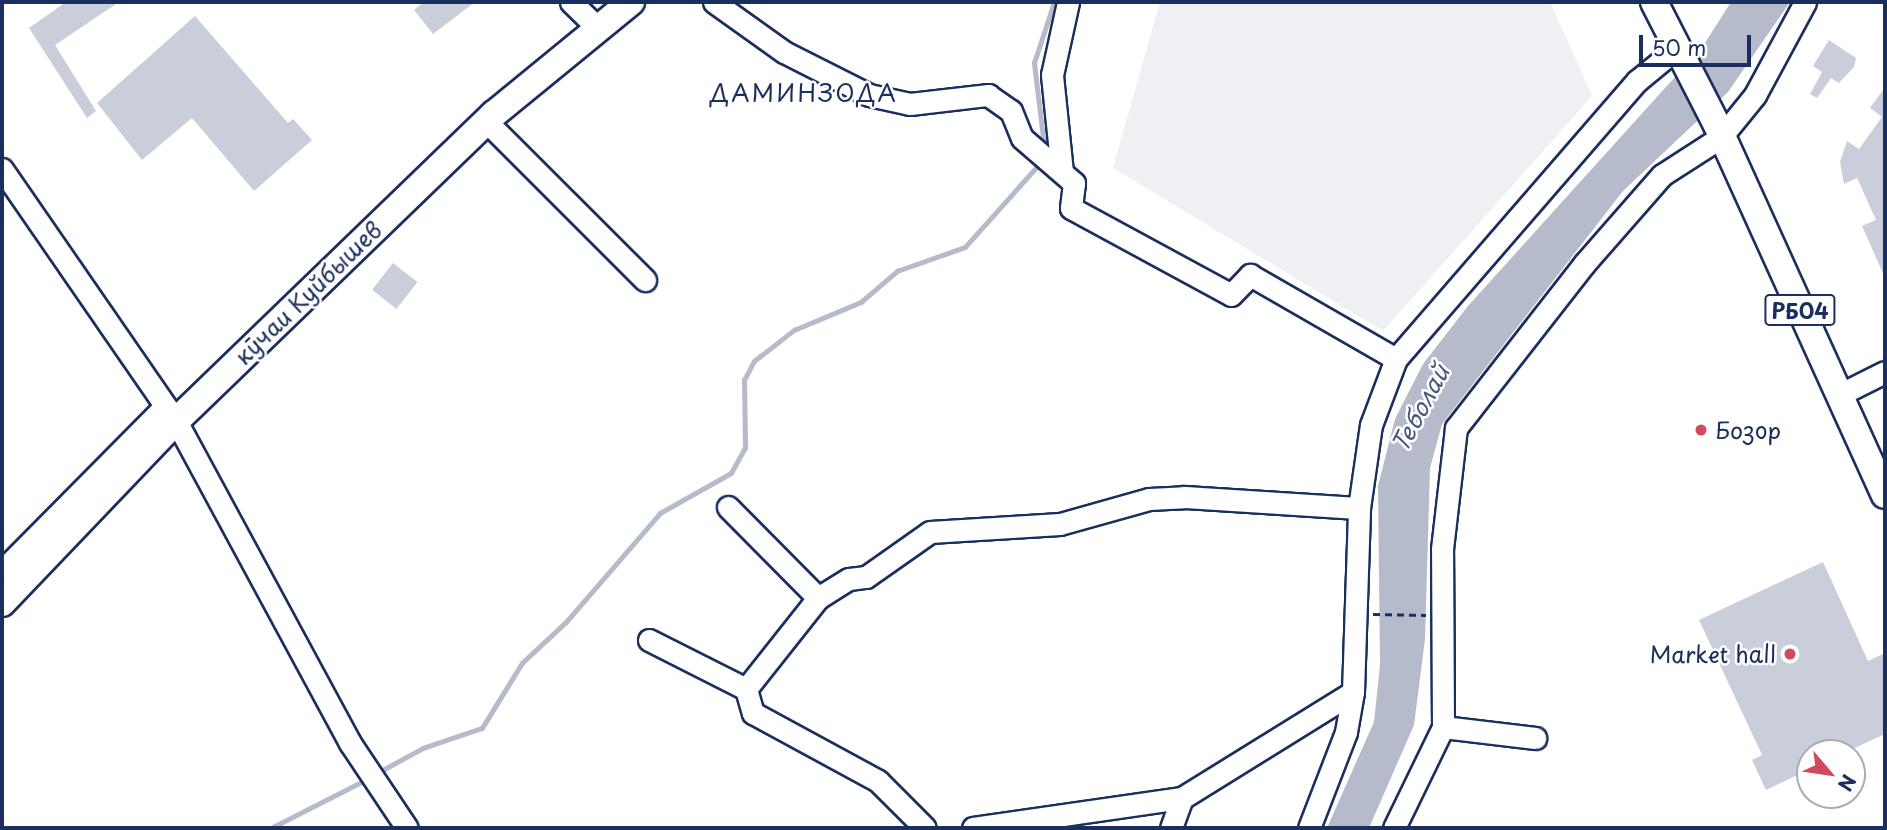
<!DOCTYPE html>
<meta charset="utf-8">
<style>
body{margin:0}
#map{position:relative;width:1887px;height:830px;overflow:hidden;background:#fff;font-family:"Playpen Sans",sans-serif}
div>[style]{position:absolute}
.built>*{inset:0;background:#eff0f4}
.water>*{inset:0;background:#b5bbca}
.stream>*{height:4.5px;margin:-2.25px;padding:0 2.25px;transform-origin:2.25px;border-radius:2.25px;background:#b5bbca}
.building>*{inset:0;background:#caceda;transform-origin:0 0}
.path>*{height:2.5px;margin-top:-1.25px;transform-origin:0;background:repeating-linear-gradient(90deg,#1b2f5e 0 7px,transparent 0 12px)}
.roads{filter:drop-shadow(2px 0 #1b2f5e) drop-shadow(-2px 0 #1b2f5e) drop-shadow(0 2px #1b2f5e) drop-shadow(0 -2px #1b2f5e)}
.minor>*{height:21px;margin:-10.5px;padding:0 10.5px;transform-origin:10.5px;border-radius:10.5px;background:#fff}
.major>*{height:26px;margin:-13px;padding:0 13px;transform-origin:13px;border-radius:13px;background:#fff}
.dots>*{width:19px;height:19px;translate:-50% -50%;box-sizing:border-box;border:4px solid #fff;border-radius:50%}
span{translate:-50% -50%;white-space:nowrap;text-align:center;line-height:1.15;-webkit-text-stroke:5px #fff;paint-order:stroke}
.shield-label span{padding:2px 5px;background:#fff;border:2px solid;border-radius:5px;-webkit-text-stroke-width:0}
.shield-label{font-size:21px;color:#1b2f5e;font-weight:700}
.street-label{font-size:23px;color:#1b2f5e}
.poi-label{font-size:23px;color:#1b2f5e}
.left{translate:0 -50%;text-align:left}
.right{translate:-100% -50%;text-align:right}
.neighbourhood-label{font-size:24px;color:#1b2f5e;letter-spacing:2px}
.water-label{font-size:24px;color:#49597e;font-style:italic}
.frame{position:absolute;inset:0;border:4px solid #1b2f5e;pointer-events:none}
.north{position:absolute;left:1796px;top:739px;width:70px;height:70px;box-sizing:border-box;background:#fff;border:2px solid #a4acbf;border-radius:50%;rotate:119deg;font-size:19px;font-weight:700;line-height:28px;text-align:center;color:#1b2f5e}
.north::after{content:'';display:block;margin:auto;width:24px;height:32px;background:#d1495b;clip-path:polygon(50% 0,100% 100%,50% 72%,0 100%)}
.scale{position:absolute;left:1639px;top:35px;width:112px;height:32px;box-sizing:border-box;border:4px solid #1b2f5e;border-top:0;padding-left:9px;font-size:21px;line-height:24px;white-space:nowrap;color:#1b2f5e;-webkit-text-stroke:5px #fff;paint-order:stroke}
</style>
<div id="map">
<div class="built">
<div style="clip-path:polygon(1160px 2px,1550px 2px,1592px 96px,1383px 331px,1113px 168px)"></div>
</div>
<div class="water">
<div style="clip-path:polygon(1731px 2px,1790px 2px,1728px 92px,1623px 191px,1442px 424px,1430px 468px,1425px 639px,1414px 725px,1369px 828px,1327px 828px,1374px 722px,1380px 665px,1378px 486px,1395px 419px,1423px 364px,1468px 306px,1703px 46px)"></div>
</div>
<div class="stream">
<div style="left:1044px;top:146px;width:84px;rotate:-96.9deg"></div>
<div style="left:1034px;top:63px;width:64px;rotate:-71.8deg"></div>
<div style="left:377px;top:773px;width:52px;rotate:-28.5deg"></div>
<div style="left:423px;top:748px;width:62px;rotate:-18.7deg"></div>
<div style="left:482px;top:728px;width:76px;rotate:-58.4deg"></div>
<div style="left:522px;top:663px;width:60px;rotate:-43deg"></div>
<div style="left:566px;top:622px;width:144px;rotate:-49.2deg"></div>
<div style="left:660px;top:513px;width:81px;rotate:-29.4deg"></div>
<div style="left:731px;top:473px;width:29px;rotate:-61deg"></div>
<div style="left:745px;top:448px;width:68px;rotate:-90.8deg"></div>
<div style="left:744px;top:380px;width:21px;rotate:-62deg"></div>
<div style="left:754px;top:361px;width:51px;rotate:-37.8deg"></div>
<div style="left:794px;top:330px;width:73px;rotate:-22.7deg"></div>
<div style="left:861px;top:302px;width:48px;rotate:-40.7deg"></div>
<div style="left:897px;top:271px;width:72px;rotate:-19.4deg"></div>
<div style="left:965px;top:247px;width:115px;rotate:-48.2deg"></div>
<div style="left:271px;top:828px;width:108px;rotate:-27deg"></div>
</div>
<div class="building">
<div style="clip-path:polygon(66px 2px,119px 2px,55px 45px,96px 111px,87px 118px,29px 28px)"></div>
<div style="clip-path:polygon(424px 2px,475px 2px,433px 34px,414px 10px)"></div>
<div style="clip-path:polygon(195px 16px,288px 123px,293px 119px,312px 140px,254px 191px,192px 118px,142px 160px,97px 103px)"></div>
<div style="clip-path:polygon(1829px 40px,1856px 58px,1854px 67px,1839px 83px,1831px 78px,1817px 98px,1810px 94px,1822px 72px,1813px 66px)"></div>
<div style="clip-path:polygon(1885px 87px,1885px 278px,1862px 226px,1876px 220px,1857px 178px,1844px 184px,1840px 162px,1847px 141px,1859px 149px,1882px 117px,1870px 108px)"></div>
<div style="left:393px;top:263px;width:31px;height:34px;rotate:38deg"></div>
<div style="clip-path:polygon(1823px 562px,1868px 661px,1885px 653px,1885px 734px,1844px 753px,1810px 753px,1810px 769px,1766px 790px,1752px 760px,1762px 755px,1699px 620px)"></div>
</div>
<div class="path">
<div style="left:1373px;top:614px;width:53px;rotate:1.1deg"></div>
</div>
<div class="roads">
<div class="minor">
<div style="left:571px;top:2px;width:39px;rotate:44deg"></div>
<div style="left:714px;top:2px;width:86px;rotate:35.5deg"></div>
<div style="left:784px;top:52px;width:95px;rotate:26.8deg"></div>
<div style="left:869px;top:95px;width:42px;rotate:12.4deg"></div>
<div style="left:910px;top:104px;width:79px;rotate:-6.6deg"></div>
<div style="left:988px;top:95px;width:28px;rotate:35deg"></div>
<div style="left:1011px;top:111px;width:29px;rotate:68deg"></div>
<div style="left:1022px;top:138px;width:69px;rotate:40.9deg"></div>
<div style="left:1074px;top:183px;width:25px;rotate:97deg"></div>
<div style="left:1071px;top:208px;width:182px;rotate:28.5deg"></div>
<div style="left:1231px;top:295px;width:28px;rotate:-46deg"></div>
<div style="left:1250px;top:275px;width:168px;rotate:29.9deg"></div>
<div style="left:486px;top:121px;width:225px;rotate:45deg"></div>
<div style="left:2px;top:169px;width:306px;rotate:55.4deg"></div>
<div style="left:176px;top:421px;width:366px;rotate:61.6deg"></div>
<div style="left:350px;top:743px;width:102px;rotate:56.2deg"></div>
<div style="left:1062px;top:172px;width:98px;rotate:-95.9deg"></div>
<div style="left:1052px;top:75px;width:75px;rotate:-77.6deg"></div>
<div style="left:1839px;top:395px;width:51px;rotate:-26.6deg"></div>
<div style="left:728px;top:507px;width:128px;rotate:45.3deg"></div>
<div style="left:2px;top:571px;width:232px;rotate:-45.3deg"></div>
<div style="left:649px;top:640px;width:109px;rotate:26.8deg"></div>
<div style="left:746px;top:689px;width:25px;rotate:74deg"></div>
<div style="left:753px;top:713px;width:142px;rotate:28.5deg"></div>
<div style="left:878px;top:781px;width:66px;rotate:45deg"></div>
<div style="left:746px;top:689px;width:116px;rotate:-51.6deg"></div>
<div style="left:818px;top:598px;width:36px;rotate:-32deg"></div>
<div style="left:849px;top:579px;width:17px;rotate:-7deg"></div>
<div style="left:866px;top:577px;width:78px;rotate:-35.1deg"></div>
<div style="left:930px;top:532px;width:130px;rotate:-3.5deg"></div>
<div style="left:1060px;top:524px;width:92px;rotate:-15.7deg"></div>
<div style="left:1149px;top:499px;width:35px;rotate:-3deg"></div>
<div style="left:1184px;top:497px;width:175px;rotate:3.6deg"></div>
<div style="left:1443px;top:727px;width:93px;rotate:6.8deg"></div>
<div style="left:973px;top:828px;width:211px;rotate:-8.2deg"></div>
<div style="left:1171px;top:828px;width:32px;rotate:-70deg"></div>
<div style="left:1182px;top:798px;width:201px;rotate:-31.8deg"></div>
<div style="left:1353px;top:692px;width:184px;rotate:-88.1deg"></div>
<div style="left:1359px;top:508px;width:84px;rotate:-81.8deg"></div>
<div style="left:1371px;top:425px;width:71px;rotate:-69.3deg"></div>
<div style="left:1396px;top:359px;width:368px;rotate:-49.1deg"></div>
<div style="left:1637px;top:81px;width:52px;rotate:-39.5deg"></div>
<div style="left:1309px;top:828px;width:103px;rotate:-68.9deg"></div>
<div style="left:1346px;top:732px;width:41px;rotate:-80.1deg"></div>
<div style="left:1394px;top:828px;width:112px;rotate:-64.1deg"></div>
<div style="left:1443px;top:727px;width:178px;rotate:-90.3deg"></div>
<div style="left:1442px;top:549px;width:122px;rotate:-83.4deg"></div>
<div style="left:1456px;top:428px;width:208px;rotate:-52deg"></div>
<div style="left:1584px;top:264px;width:118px;rotate:-48.8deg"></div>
<div style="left:1662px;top:175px;width:70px;rotate:-32.8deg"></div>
<div style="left:1721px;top:137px;width:54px;rotate:-51deg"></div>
<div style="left:1755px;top:95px;width:106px;rotate:-61.7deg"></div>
</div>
<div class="major">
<div style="left:1654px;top:2px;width:138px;rotate:62.9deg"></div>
<div style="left:1717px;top:125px;width:406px;rotate:65.6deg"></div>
<div style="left:2px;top:603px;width:252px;rotate:-46.3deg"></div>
<div style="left:176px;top:421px;width:442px;rotate:-44deg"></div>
<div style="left:494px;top:114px;width:177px;rotate:-39.3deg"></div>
</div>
</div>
<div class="dots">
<div style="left:1701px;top:430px;background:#d1495b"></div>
<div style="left:1790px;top:654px;background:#d1495b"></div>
</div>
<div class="shield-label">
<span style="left:1800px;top:310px">РБ04</span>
</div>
<div class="street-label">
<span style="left:308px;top:293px;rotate:-44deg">кӯчаи Куйбышев</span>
</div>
<div class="poi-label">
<span class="left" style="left:1715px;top:430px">Бозор</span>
<span class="right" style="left:1776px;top:654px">Market hall</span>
</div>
<div class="neighbourhood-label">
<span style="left:804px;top:93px">ДАМИНЗОДА</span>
</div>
<div class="water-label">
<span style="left:1420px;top:408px;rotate:-62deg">Теболай</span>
</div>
<div class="frame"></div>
<div class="north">N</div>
<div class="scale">50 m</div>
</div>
